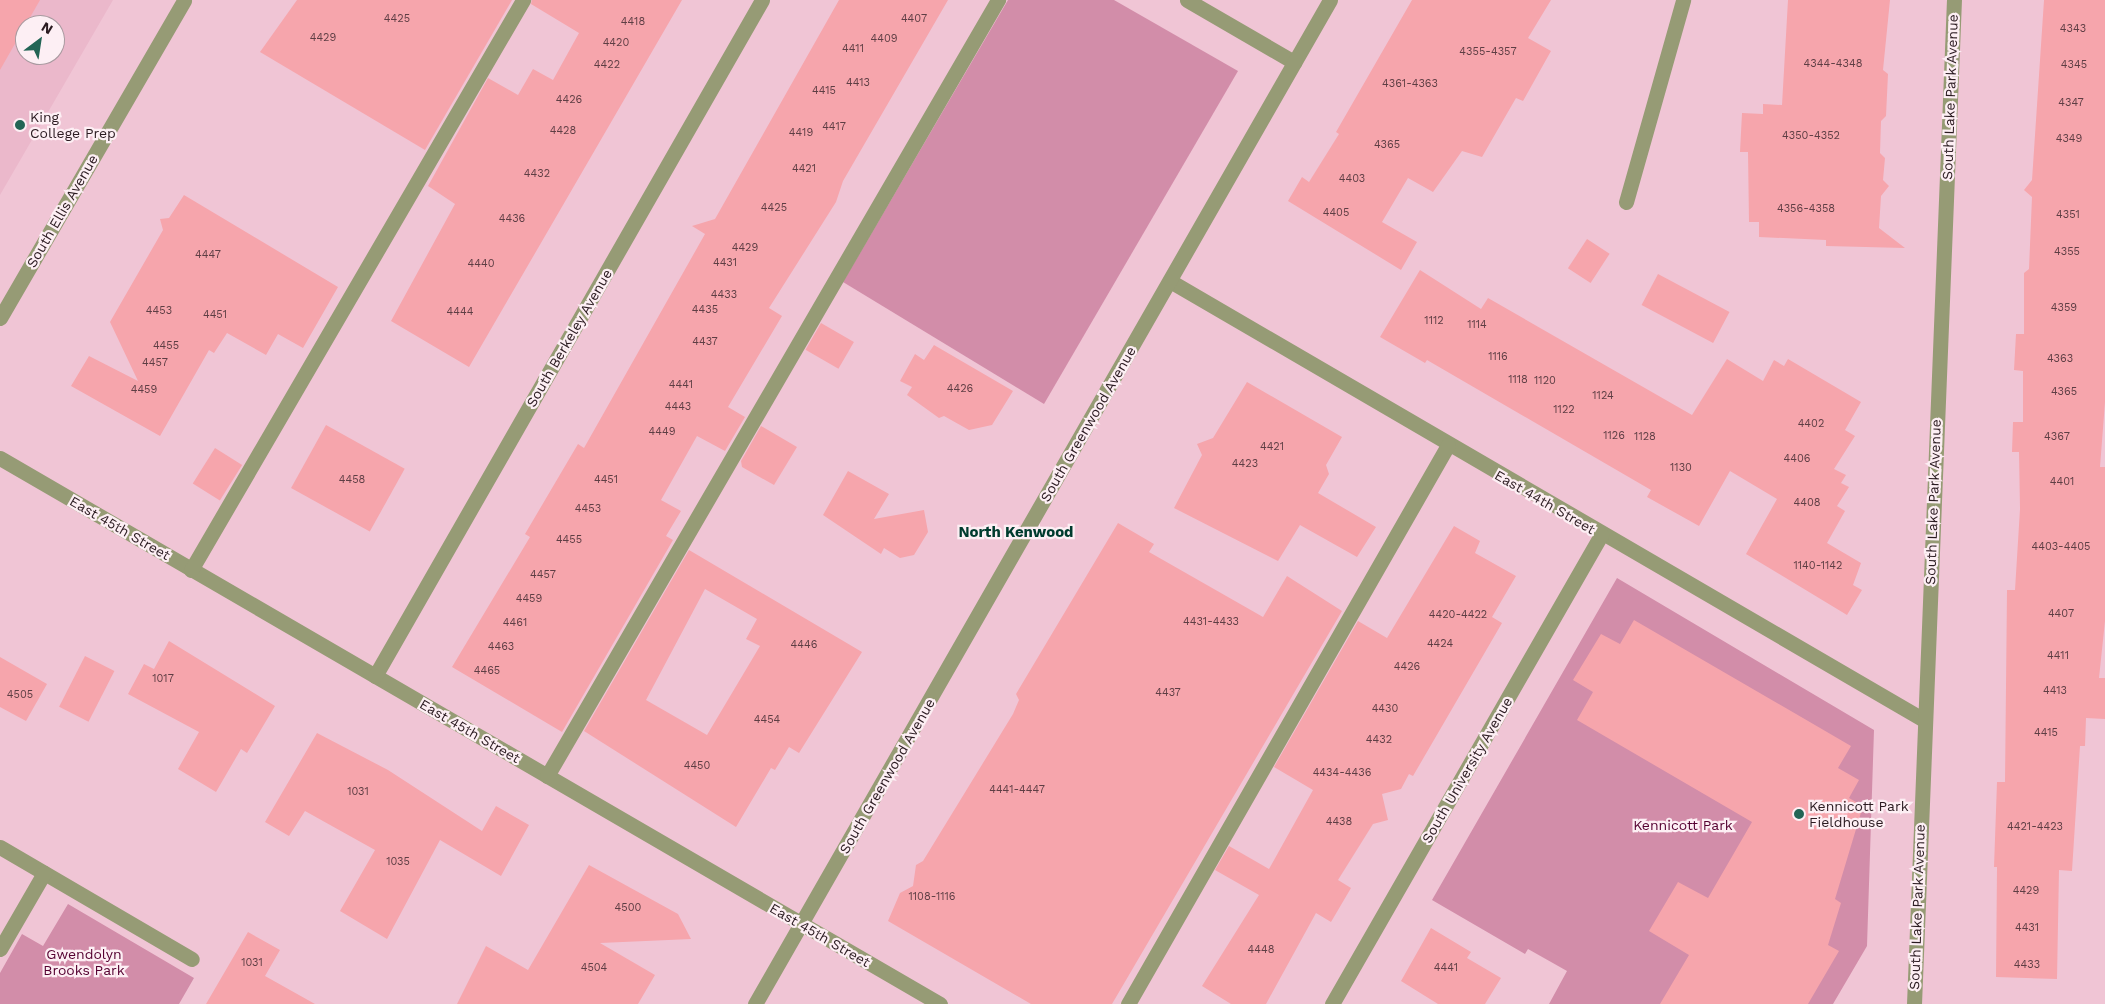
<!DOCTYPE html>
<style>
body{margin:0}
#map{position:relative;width:2105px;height:1004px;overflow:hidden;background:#f0c5d5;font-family:"Work Sans",sans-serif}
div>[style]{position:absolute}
.built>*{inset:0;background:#ebb8cb}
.green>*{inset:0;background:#d28da9}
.building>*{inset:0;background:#f6a5ac;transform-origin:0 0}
.minor>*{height:15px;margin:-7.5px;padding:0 7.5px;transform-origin:7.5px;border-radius:7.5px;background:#969b75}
.dots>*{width:14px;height:14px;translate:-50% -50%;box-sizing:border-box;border:2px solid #fdeff4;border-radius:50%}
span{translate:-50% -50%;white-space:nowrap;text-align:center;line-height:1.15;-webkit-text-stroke:4.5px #fdeff4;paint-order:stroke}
.number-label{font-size:11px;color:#5e3e44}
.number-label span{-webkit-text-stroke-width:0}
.street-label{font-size:14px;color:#2b1b21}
.poi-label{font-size:14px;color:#2b1b21}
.left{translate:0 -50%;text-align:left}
.park-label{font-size:14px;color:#540030}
.neighbourhood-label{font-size:15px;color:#003b2e;font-weight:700}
.north{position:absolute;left:15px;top:15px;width:50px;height:50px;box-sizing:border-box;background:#fdeff4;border:1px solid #a99aa0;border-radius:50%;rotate:31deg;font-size:14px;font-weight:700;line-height:20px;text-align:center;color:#2b1b21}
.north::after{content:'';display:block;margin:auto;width:18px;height:22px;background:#236555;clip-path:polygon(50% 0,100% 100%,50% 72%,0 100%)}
</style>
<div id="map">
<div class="built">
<div style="clip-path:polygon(evenodd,0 0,113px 0,0 195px,0 0,25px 25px,55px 25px,55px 55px,25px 55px,25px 25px)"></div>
</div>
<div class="green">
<div style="clip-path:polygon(1008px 0,1114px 0,1238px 71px,1044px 404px,843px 282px)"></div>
<div style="clip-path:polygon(1617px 578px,1874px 730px,1867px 946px,1833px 1004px,1549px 1004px,1567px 971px,1528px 949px,1525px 954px,1432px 900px)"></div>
<div style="clip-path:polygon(68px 904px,194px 978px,179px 1004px,0 1004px,0 973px,22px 934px,43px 946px)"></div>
</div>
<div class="building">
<div style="clip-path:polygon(0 0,40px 0,0 70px)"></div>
<div style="clip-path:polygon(297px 0,512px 0,425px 150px,260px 52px)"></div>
<div style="clip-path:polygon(532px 0,682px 0,469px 367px,391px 321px,455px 204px,428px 186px,488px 78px,518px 95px,533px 69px,553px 80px,579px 33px,531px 4px)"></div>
<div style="clip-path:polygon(839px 0,948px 0,843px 181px,836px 202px,769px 308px,782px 316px,728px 407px,745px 417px,725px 451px,697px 436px,661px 500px,681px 511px,666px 536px,673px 540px,562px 732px,452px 667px,530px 537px,525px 534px,578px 444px,584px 448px,705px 234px,692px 226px,715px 219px)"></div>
<div style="clip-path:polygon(1412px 0,1551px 0,1528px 38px,1551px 51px,1523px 101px,1516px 98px,1482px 157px,1462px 151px,1433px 192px,1408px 178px,1382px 222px,1417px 242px,1401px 270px,1288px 201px,1302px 177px,1309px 182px,1339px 134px,1336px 132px)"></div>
<div style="clip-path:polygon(1788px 0,1890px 0,1883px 70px,1888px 74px,1886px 116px,1881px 121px,1880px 153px,1885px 158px,1883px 180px,1889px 186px,1881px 196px,1879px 228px,1905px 248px,1826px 246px,1826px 240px,1759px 237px,1759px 222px,1749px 222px,1748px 152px,1740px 152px,1742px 113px,1763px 114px,1763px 104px,1782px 105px)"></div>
<div style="clip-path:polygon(2044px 0,2105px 0,2105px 402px,2100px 467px,2105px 467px,2105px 621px,2099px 678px,2105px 678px,2105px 719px,2086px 718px,2085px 746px,2080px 746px,2072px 871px,2059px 870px,2057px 979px,1996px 977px,1997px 867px,1994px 867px,1997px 782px,2005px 782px,2007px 590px,2015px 590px,2020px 509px,2019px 452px,2012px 452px,2013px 422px,2023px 422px,2023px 371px,2014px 370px,2016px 334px,2024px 334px,2024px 273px,2029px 269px,2032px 197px,2024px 190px,2032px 180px)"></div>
<div style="clip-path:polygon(184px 195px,338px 287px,303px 348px,278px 334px,266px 355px,227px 333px,214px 353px,209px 350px,160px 436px,71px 386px,89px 356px,138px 381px,110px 322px,163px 230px,160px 219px,169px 218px)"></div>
<div style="left:1587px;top:239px;width:27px;height:35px;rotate:33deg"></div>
<div style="clip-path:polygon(1420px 270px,1481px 309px,1488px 298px,1692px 415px,1727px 359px,1763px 381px,1774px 360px,1784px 366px,1788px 359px,1861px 402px,1845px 430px,1855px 436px,1834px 469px,1846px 475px,1841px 483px,1849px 487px,1837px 506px,1845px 511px,1827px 543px,1861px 563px,1853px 585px,1862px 590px,1847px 615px,1746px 554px,1777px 499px,1730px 471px,1699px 526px,1647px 497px,1651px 490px,1427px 360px,1425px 363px,1380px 337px)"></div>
<div style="left:1658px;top:274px;width:81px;height:35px;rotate:28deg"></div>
<div style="left:821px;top:323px;width:38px;height:31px;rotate:30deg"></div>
<div style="clip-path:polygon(934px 345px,1013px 391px,992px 425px,969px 430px,944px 416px,939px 418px,907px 395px,912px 387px,900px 381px,915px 354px,924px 360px)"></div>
<div style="clip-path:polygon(1247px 382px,1342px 437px,1326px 465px,1329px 474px,1318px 493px,1376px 527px,1357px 557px,1300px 525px,1278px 561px,1174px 508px,1202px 455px,1197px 444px,1213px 438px)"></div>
<div style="left:326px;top:425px;width:90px;height:72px;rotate:29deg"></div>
<div style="clip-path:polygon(761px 426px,797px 447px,774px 485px,742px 467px,741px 461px)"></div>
<div style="left:215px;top:448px;width:32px;height:42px;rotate:32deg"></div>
<div style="clip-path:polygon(848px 471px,889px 494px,874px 519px,924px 510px,928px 532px,914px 555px,900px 558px,884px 548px,881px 554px,823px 515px)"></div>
<div style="clip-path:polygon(1118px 523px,1154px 544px,1149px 552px,1263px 617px,1287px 576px,1342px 611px,1112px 1004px,1031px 1004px,888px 921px,900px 893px,913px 886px,916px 865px,923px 861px,1013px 714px,1019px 700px,1016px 694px)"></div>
<div style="clip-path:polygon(1454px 526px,1480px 541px,1475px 553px,1516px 576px,1492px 617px,1502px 623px,1413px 776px,1409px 774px,1401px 789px,1382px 794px,1388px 820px,1373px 824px,1338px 880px,1351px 888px,1331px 922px,1316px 913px,1266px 1004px,1231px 1004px,1202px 986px,1259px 895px,1215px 870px,1229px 846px,1269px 869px,1313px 790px,1274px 767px,1358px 621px,1387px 638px)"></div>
<div style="clip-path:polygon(evenodd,689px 550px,862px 652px,799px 753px,789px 747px,775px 770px,771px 768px,736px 827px,584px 731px,689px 550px,705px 589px,757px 619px,746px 639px,760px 646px,707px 735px,646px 700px,705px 589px)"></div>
<div style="clip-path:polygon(1634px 620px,1851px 746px,1838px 768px,1859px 780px,1849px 798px,1863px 806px,1835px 899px,1841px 903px,1828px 945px,1839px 951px,1808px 1004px,1660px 1004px,1689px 955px,1649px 931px,1678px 882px,1708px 898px,1752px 822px,1577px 720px,1593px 692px,1573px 680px,1601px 634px,1620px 644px)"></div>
<div style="clip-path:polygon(169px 641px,275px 706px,247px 753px,241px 749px,216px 792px,178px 769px,199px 732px,128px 694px,144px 664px,154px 669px)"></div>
<div style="left:85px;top:656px;width:33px;height:57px;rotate:27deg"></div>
<div style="clip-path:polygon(0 657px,47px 684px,26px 721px,0 707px)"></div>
<div style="clip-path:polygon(317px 733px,388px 770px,482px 831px,496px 806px,529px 825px,501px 876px,440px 840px,387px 939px,340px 911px,375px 850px,305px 811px,289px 836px,265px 822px)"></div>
<div style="clip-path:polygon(589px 865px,678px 914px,691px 939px,600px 943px,655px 975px,638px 1004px,457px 1004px,486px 946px,528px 970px)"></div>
<div style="clip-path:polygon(1431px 928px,1471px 952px,1467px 958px,1501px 978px,1485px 1004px,1438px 1004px,1401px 981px)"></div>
<div style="clip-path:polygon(248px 932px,280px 950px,265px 976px,315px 1004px,206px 1004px)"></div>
</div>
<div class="minor">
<div style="left:1187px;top:0;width:124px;rotate:30.1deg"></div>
<div style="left:1626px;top:202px;width:210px;rotate:-74.2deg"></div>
<div style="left:1170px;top:281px;width:872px;rotate:30.21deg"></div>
<div style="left:0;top:318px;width:367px;rotate:-59.9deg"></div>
<div style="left:0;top:458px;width:1087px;rotate:30.15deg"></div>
<div style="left:191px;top:570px;width:660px;rotate:-59.78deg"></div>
<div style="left:375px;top:676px;width:779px;rotate:-60.21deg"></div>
<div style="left:547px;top:776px;width:898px;rotate:-59.84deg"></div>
<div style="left:0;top:847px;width:222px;rotate:30.3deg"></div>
<div style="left:0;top:949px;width:88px;rotate:-59.9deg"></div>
<div style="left:755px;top:1004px;width:1157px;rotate:-60.2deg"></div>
<div style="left:1128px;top:1004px;width:644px;rotate:-60.21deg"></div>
<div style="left:1332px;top:1004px;width:541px;rotate:-60.16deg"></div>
<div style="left:1914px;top:1004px;width:1005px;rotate:-87.72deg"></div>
</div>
<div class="dots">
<div style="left:20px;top:125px;background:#236555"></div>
<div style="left:1799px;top:814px;background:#236555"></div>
</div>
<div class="number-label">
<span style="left:397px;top:19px">4425</span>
<span style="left:914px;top:19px">4407</span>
<span style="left:633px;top:22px">4418</span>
<span style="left:2073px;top:29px">4343</span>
<span style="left:323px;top:38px">4429</span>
<span style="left:884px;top:39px">4409</span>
<span style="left:616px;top:43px">4420</span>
<span style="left:853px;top:49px">4411</span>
<span style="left:1488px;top:52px">4355-4357</span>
<span style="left:1833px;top:64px">4344-4348</span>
<span style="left:607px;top:65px">4422</span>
<span style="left:2074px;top:65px">4345</span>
<span style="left:858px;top:83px">4413</span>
<span style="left:1410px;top:84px">4361-4363</span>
<span style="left:824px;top:91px">4415</span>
<span style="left:569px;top:100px">4426</span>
<span style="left:2071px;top:103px">4347</span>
<span style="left:834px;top:127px">4417</span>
<span style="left:563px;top:131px">4428</span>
<span style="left:801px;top:133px">4419</span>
<span style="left:1811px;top:136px">4350-4352</span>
<span style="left:2069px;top:139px">4349</span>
<span style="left:1387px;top:145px">4365</span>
<span style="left:804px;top:169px">4421</span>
<span style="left:537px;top:174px">4432</span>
<span style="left:1352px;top:179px">4403</span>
<span style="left:774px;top:208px">4425</span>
<span style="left:1806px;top:209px">4356-4358</span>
<span style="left:1336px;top:213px">4405</span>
<span style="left:2068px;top:215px">4351</span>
<span style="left:512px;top:219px">4436</span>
<span style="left:745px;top:248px">4429</span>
<span style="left:2067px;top:252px">4355</span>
<span style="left:208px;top:255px">4447</span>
<span style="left:725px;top:263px">4431</span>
<span style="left:481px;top:264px">4440</span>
<span style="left:724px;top:295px">4433</span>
<span style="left:2064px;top:308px">4359</span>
<span style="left:705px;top:310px">4435</span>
<span style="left:159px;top:311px">4453</span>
<span style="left:460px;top:312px">4444</span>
<span style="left:215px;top:315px">4451</span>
<span style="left:1434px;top:321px">1112</span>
<span style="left:1477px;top:325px">1114</span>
<span style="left:705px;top:342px">4437</span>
<span style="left:166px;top:346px">4455</span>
<span style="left:1498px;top:357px">1116</span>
<span style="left:2060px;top:359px">4363</span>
<span style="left:155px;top:363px">4457</span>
<span style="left:1518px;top:380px">1118</span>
<span style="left:1545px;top:381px">1120</span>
<span style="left:681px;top:385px">4441</span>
<span style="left:960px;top:389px">4426</span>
<span style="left:144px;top:390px">4459</span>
<span style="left:2064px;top:392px">4365</span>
<span style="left:1603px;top:396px">1124</span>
<span style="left:678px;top:407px">4443</span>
<span style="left:1564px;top:410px">1122</span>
<span style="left:1811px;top:424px">4402</span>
<span style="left:662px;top:432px">4449</span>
<span style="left:1614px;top:436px">1126</span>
<span style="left:1645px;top:437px">1128</span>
<span style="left:2057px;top:437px">4367</span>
<span style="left:1272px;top:447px">4421</span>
<span style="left:1797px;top:459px">4406</span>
<span style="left:1245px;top:464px">4423</span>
<span style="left:1681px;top:468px">1130</span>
<span style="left:352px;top:480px">4458</span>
<span style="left:606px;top:480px">4451</span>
<span style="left:2062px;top:482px">4401</span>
<span style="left:1807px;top:503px">4408</span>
<span style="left:588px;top:509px">4453</span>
<span style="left:569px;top:540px">4455</span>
<span style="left:2061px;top:547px">4403-4405</span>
<span style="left:1818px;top:566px">1140-1142</span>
<span style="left:543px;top:575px">4457</span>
<span style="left:529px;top:599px">4459</span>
<span style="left:2061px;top:614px">4407</span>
<span style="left:1458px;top:615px">4420-4422</span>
<span style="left:1211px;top:622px">4431-4433</span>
<span style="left:515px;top:623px">4461</span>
<span style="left:1440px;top:644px">4424</span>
<span style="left:804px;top:645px">4446</span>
<span style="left:501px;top:647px">4463</span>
<span style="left:2058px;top:656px">4411</span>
<span style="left:1407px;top:667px">4426</span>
<span style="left:487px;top:671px">4465</span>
<span style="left:163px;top:679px">1017</span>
<span style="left:2055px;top:691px">4413</span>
<span style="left:1168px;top:693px">4437</span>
<span style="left:20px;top:695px">4505</span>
<span style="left:1385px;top:709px">4430</span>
<span style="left:767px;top:720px">4454</span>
<span style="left:2046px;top:733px">4415</span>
<span style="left:1379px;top:740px">4432</span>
<span style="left:697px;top:766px">4450</span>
<span style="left:1342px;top:773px">4434-4436</span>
<span style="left:1017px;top:790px">4441-4447</span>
<span style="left:358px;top:792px">1031</span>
<span style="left:1339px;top:822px">4438</span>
<span style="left:2035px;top:827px">4421-4423</span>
<span style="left:398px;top:862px">1035</span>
<span style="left:2026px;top:891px">4429</span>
<span style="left:932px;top:897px">1108-1116</span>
<span style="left:628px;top:908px">4500</span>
<span style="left:2027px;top:928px">4431</span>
<span style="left:1261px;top:950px">4448</span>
<span style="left:252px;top:963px">1031</span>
<span style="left:2027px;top:965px">4433</span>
<span style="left:594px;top:968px">4504</span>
<span style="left:1446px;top:968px">4441</span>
</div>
<div class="street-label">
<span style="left:1950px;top:97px;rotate:-88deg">South Lake Park Avenue</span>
<span style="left:62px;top:211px;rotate:-60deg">South Ellis Avenue</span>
<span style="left:569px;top:338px;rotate:-60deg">South Berkeley Avenue</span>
<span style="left:1088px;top:424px;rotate:-60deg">South Greenwood Avenue</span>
<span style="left:1545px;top:502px;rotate:30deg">East 44th Street</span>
<span style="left:1933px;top:502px;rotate:-88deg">South Lake Park Avenue</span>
<span style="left:120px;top:528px;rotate:30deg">East 45th Street</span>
<span style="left:470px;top:731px;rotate:30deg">East 45th Street</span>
<span style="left:1467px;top:770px;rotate:-60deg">South University Avenue</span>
<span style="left:887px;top:776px;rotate:-60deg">South Greenwood Avenue</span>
<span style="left:1917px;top:907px;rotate:-88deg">South Lake Park Avenue</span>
<span style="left:820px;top:935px;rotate:30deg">East 45th Street</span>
</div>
<div class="poi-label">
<span class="left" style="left:30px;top:125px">King<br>College Prep</span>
<span class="left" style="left:1809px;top:814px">Kennicott Park<br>Fieldhouse</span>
</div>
<div class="park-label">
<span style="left:1683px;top:825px">Kennicott Park</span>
<span style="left:84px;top:962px">Gwendolyn<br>Brooks Park</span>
</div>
<div class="neighbourhood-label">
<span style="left:1016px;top:533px">North Kenwood</span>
</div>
<div class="north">N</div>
</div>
